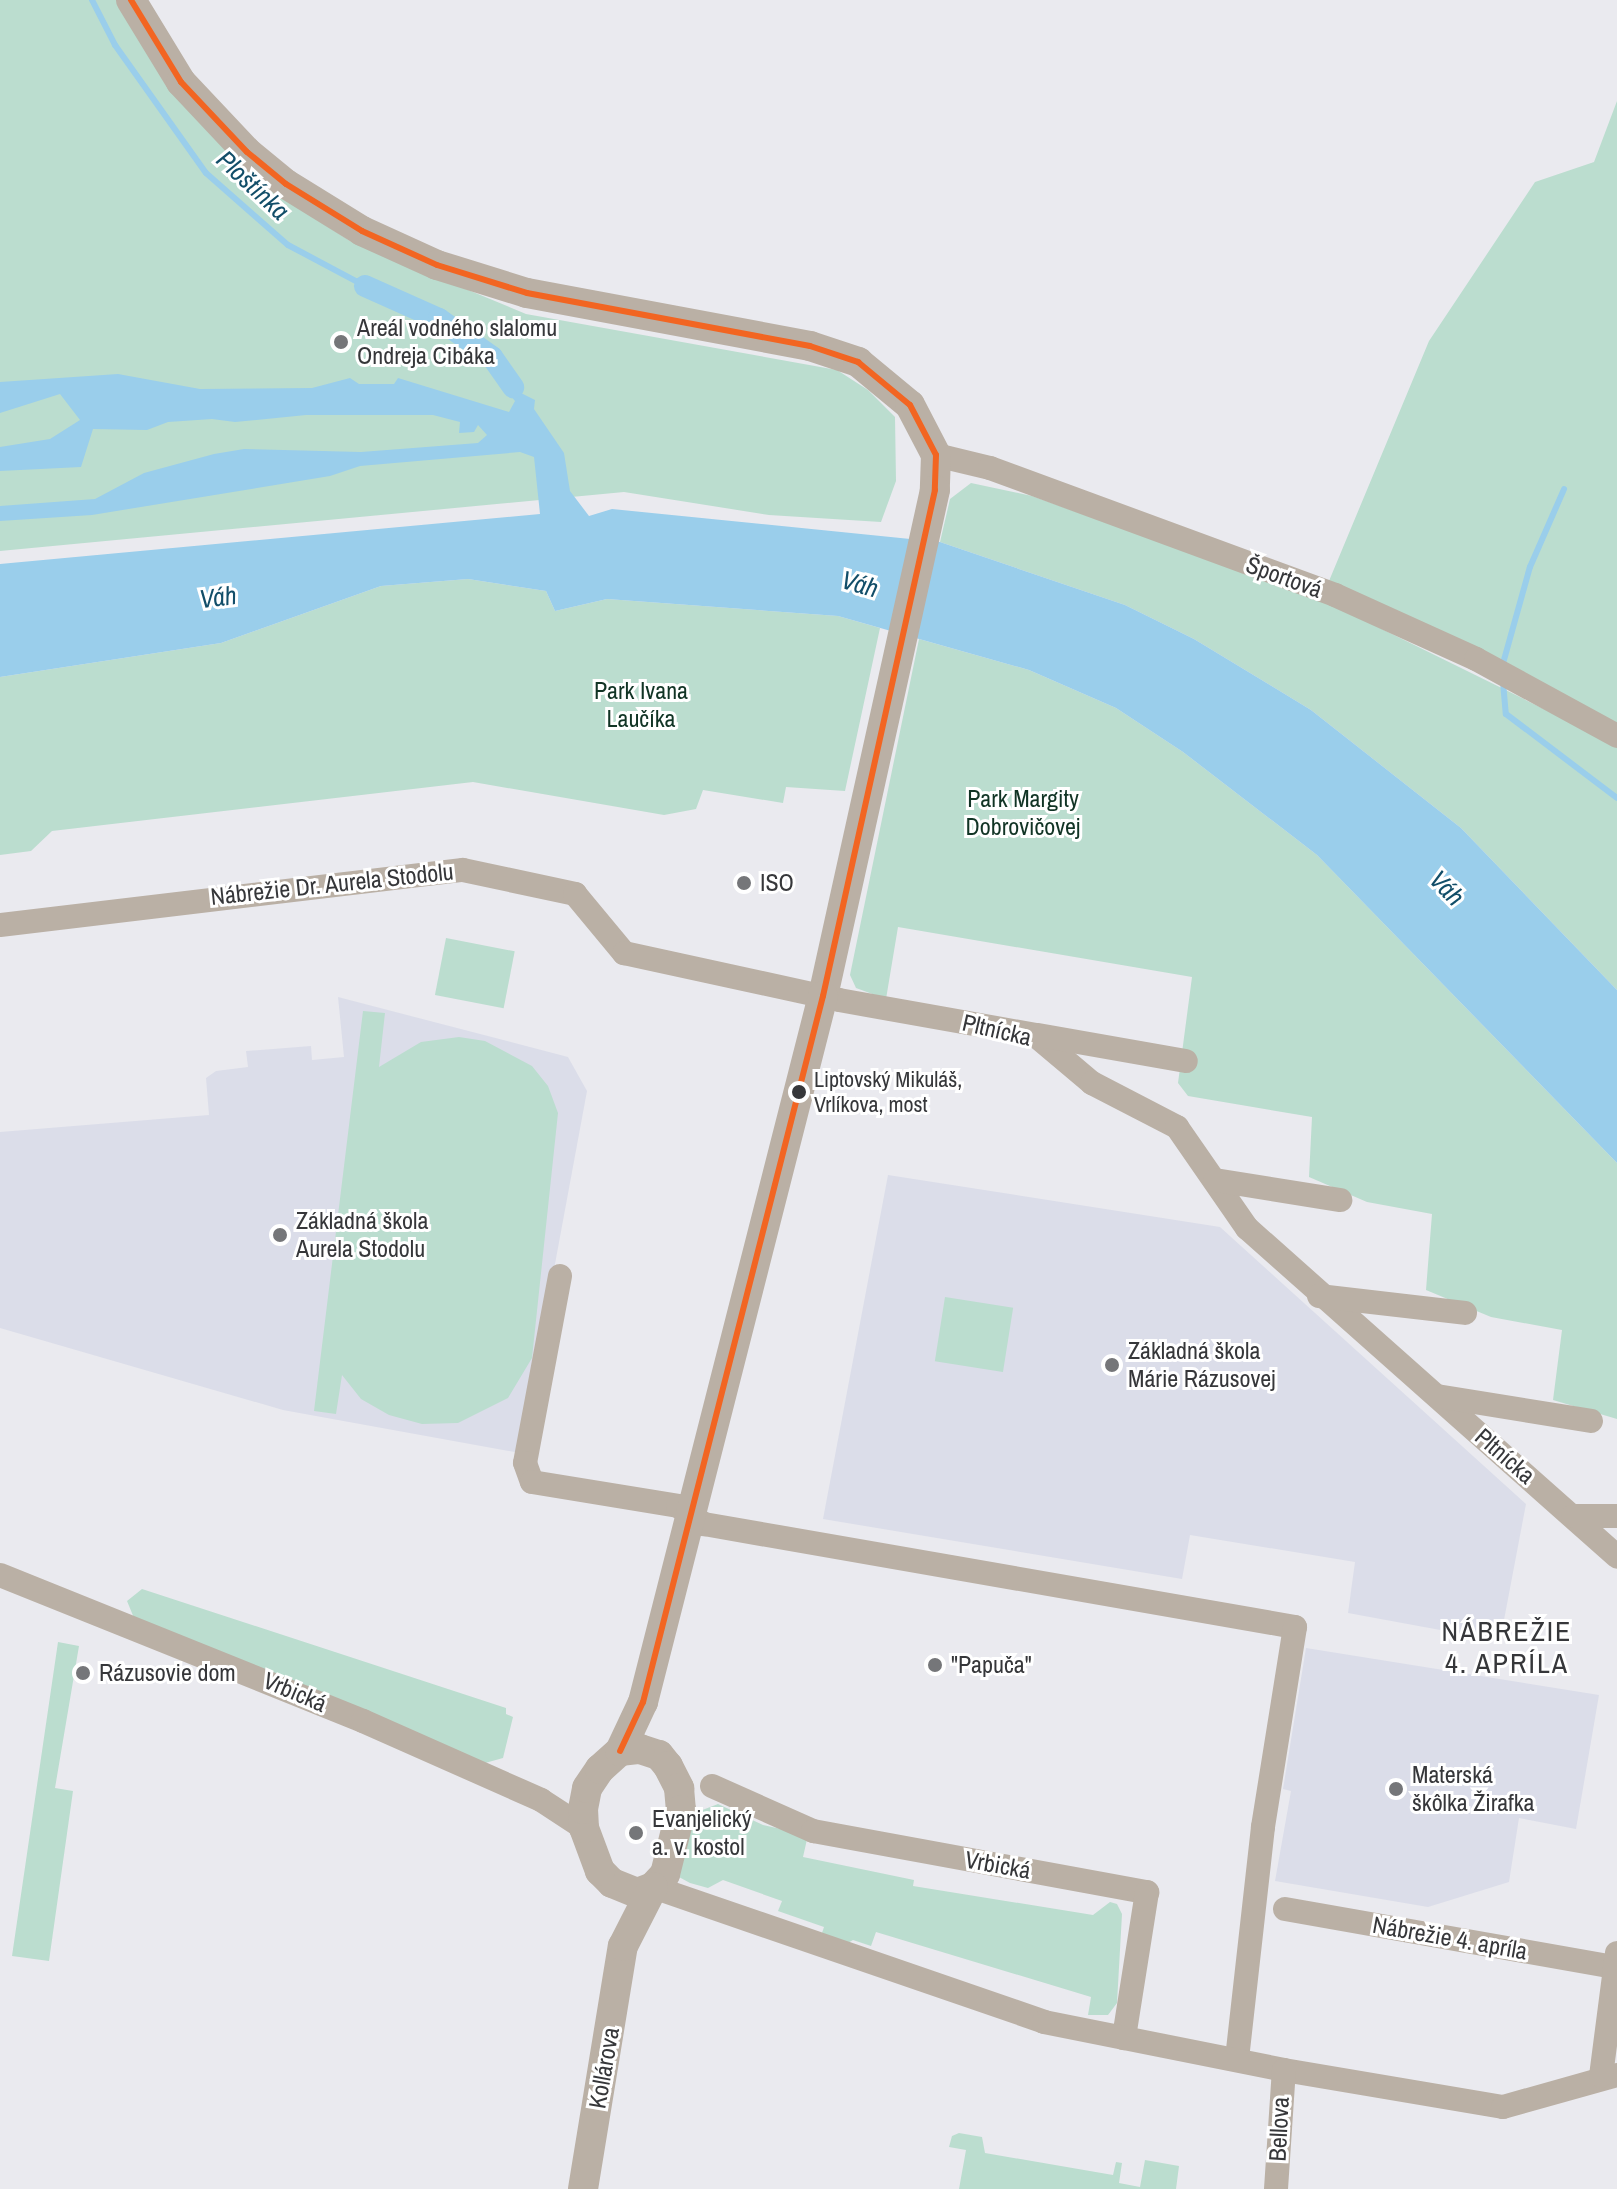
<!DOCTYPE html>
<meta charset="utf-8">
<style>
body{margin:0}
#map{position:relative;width:1617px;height:2189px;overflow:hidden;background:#eaeaef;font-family:"Archivo Narrow",sans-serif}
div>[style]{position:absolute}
.built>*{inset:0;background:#dbdde9}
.green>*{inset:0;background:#bbddcf;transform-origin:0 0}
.water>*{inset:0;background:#9aceeb}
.stream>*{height:6px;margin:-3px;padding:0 3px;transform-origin:3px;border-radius:3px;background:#9aceeb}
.canal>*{height:22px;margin:-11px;padding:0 11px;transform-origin:11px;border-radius:11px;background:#9aceeb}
.minor>*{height:24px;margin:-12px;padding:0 12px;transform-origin:12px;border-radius:12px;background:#bab0a5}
.tertiary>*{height:30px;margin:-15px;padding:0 15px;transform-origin:15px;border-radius:15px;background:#bab0a5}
.bus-1>*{height:6px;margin:-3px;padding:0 3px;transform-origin:3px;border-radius:3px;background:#f26522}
.dots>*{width:22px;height:22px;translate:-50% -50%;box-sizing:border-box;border:4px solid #fff;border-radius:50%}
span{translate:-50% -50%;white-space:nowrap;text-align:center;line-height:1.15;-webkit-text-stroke:6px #fff;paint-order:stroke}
.bus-label{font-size:22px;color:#36373a}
.left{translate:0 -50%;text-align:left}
.poi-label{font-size:24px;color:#36373a}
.street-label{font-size:24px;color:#36373a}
.park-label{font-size:24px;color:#113425}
.water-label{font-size:26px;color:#124e69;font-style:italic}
.quarter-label{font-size:28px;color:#36373a;letter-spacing:2px}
</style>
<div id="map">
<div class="built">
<div style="clip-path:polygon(338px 997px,568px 1057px,587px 1091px,520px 1453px,283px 1410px,0 1328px,0 1132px,209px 1115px,206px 1078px,216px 1071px,248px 1067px,246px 1051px,311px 1046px,312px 1060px,344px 1057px)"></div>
<div style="clip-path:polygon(888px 1175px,1220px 1227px,1526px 1504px,1500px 1641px,1348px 1613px,1355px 1562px,1190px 1535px,1182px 1579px,823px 1519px)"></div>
<div style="clip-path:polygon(1306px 1648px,1599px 1695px,1576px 1829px,1519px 1818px,1509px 1882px,1428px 1907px,1275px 1881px,1291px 1791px,1283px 1789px)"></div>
</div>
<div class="green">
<div style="clip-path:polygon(0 0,117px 0,277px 194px,350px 241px,526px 314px,837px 370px,868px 390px,895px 417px,896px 481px,881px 522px,769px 515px,624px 492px,0 551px)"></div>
<div style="clip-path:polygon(1617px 101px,1617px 727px,1329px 581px,1429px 341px,1535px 182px,1594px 162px)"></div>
<div style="clip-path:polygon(971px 483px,1032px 496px,1325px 601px,1617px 745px,1617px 990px,1461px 828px,1311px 710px,1194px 639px,1125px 605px,940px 542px,950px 499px)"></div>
<div style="clip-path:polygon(468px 579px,546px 591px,555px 611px,607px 599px,838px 616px,880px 628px,845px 791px,786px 787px,783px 803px,703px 790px,696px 809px,664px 815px,473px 782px,52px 831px,31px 851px,0 855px,0 677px,221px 643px,381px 586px)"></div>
<div style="clip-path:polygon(919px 639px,1029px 670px,1116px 708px,1183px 752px,1317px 855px,1617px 1163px,1617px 1419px,1553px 1400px,1562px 1330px,1491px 1317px,1426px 1290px,1432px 1214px,1367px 1202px,1309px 1177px,1312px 1117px,1188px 1096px,1178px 1083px,1192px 977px,898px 927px,886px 999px,856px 988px,850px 975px)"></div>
<div style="left:446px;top:938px;width:70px;height:58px;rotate:11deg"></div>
<div style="clip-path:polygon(363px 1011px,385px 1013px,379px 1067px,421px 1042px,459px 1037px,485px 1041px,532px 1066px,548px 1086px,558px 1113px,532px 1358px,508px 1398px,458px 1423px,422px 1424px,389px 1415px,361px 1399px,342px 1375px,336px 1414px,314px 1411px)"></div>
<div style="left:945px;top:1297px;width:69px;height:65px;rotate:9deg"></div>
<div style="clip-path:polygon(142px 1589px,506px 1708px,506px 1714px,513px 1717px,503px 1758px,485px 1763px,134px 1618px,127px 1601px)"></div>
<div style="clip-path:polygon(58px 1642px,79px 1646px,55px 1788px,73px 1791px,49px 1961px,12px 1956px)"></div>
<div style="clip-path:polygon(718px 1804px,763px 1825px,808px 1835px,803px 1857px,914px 1880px,913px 1886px,1093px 1915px,1110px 1902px,1117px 1904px,1122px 1914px,1117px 2003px,1108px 2015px,1088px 2015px,1091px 1997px,876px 1932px,871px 1946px,853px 1940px,846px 1944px,821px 1936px,824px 1927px,778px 1911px,782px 1901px,723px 1880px,708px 1888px,690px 1883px,679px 1877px,692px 1814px)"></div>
<div style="clip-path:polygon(959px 2133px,982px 2137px,985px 2153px,1113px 2175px,1116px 2162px,1122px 2163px,1119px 2183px,1140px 2187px,1145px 2160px,1179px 2166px,1176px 2189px,959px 2189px,966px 2150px,949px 2147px,952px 2136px)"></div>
</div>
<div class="water">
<div style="clip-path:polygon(504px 363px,517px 376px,521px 393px,535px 400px,534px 409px,564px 453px,570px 491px,589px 516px,612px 509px,940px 542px,1125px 605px,1194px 639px,1311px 710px,1461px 828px,1617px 990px,1617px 1163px,1317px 855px,1183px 752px,1116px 708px,1029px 670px,838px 616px,607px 599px,555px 611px,546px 591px,468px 579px,381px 586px,221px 643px,0 677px,0 564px,540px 514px,534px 457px,520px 452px,360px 466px,330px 476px,92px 515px,0 521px,0 506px,95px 499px,144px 473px,214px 454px,244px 449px,361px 452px,478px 443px,487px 435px,478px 425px,474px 432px,459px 433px,460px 422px,433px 415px,306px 415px,235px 422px,212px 419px,168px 422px,147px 430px,93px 429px,81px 467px,0 471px,0 447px,50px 439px,80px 420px,60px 394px,0 413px,0 382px,118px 374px,200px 389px,312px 388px,350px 378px,359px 384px,394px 384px,398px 378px,509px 412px,515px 401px,484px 364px)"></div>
</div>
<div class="stream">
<div style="left:92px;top:0;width:51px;rotate:62.9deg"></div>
<div style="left:115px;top:45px;width:157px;rotate:54.6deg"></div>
<div style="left:206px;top:173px;width:109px;rotate:41.3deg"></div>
<div style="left:288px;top:245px;width:87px;rotate:28deg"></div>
<div style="left:1502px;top:667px;width:104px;rotate:-74.4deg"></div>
<div style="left:1530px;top:567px;width:85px;rotate:-66.4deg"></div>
<div style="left:1503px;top:682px;width:32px;rotate:85deg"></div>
<div style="left:1506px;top:714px;width:139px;rotate:37.1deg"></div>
</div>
<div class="canal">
<div style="left:365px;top:286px;width:81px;rotate:24deg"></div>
<div style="left:439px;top:319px;width:65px;rotate:35.6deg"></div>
<div style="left:492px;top:357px;width:37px;rotate:55deg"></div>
</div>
<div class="minor">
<div style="left:936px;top:455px;width:56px;rotate:13.5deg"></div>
<div style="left:990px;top:468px;width:368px;rotate:20.2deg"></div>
<div style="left:1335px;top:595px;width:155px;rotate:24.4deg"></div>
<div style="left:1476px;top:659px;width:161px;rotate:28.6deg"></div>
<div style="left:0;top:925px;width:466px;rotate:-6.8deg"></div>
<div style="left:463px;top:870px;width:115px;rotate:12.1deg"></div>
<div style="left:575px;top:894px;width:77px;rotate:50.3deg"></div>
<div style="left:624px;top:953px;width:220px;rotate:12.3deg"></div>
<div style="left:839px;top:1000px;width:199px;rotate:10.1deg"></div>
<div style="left:1035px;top:1035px;width:75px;rotate:40.1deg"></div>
<div style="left:1092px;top:1083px;width:96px;rotate:27.4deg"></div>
<div style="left:1177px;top:1127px;width:123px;rotate:55.3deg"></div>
<div style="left:1247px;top:1228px;width:495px;rotate:41.6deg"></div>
<div style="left:1038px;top:1035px;width:150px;rotate:10deg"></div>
<div style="left:1215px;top:1180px;width:127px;rotate:9.1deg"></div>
<div style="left:560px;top:1276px;width:190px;rotate:100.6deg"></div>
<div style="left:525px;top:1463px;width:20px;rotate:70deg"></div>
<div style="left:532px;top:1482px;width:148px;rotate:9.3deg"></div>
<div style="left:678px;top:1506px;width:32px;rotate:35deg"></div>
<div style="left:704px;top:1524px;width:600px;rotate:9.89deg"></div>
<div style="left:1295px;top:1627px;width:203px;rotate:99.1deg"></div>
<div style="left:1263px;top:1827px;width:233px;rotate:96.4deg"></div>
<div style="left:1319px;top:1296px;width:147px;rotate:6.6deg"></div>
<div style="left:1437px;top:1396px;width:156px;rotate:9.2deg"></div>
<div style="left:1573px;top:1516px;width:44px"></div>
<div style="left:0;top:1575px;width:391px;rotate:21.9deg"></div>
<div style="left:363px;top:1721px;width:195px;rotate:23.9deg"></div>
<div style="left:541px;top:1800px;width:51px;rotate:33.1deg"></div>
<div style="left:712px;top:1786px;width:111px;rotate:24deg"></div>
<div style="left:813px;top:1831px;width:340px;rotate:10.4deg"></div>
<div style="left:1147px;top:1892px;width:148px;rotate:99deg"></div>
<div style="left:653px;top:1887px;width:414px;rotate:19deg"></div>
<div style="left:1044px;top:2022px;width:245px;rotate:11.3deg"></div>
<div style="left:1284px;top:2070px;width:222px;rotate:9.6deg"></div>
<div style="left:1503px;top:2107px;width:118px;rotate:-15.7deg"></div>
<div style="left:1285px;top:1909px;width:334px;rotate:10deg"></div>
<div style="left:1601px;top:2076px;width:124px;rotate:-82.6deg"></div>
<div style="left:1276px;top:2189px;width:119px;rotate:-86.2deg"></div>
</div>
<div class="tertiary">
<div style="left:131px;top:0;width:96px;rotate:58.6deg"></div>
<div style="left:181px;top:82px;width:96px;rotate:46.7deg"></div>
<div style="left:247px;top:152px;width:50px;rotate:39.4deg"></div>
<div style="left:286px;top:184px;width:89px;rotate:31.7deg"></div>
<div style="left:362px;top:231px;width:82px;rotate:24.4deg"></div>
<div style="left:437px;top:265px;width:94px;rotate:17.3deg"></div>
<div style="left:527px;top:293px;width:288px;rotate:10.6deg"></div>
<div style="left:810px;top:346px;width:51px;rotate:18.4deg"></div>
<div style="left:858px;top:362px;width:67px;rotate:39.6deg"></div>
<div style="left:910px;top:405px;width:56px;rotate:62.5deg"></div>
<div style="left:936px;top:455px;width:35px;rotate:92deg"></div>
<div style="left:935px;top:490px;width:518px;rotate:102.48deg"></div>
<div style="left:823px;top:996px;width:729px;rotate:104.3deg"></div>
<div style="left:643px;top:1702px;width:54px;rotate:115.1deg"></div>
<div style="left:640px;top:1749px;width:20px;rotate:18deg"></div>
<div style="left:659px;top:1755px;width:14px;rotate:51deg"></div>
<div style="left:668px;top:1766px;width:25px;rotate:63deg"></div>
<div style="left:679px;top:1788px;width:22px;rotate:85deg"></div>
<div style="left:681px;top:1810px;width:66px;rotate:104deg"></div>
<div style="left:665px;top:1874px;width:18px;rotate:133deg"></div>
<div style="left:653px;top:1887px;width:17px;rotate:159deg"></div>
<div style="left:637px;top:1893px;width:27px;rotate:-158deg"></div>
<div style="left:612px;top:1883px;width:17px;rotate:-135deg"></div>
<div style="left:600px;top:1871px;width:46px;rotate:-110.4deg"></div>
<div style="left:584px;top:1828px;width:19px;rotate:-93deg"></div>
<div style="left:583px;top:1809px;width:21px;rotate:-79deg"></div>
<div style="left:587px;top:1788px;width:23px;rotate:-56deg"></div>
<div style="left:600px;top:1769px;width:27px;rotate:-42deg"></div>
<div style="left:620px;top:1751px;width:20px;rotate:-6deg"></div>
<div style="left:583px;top:2189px;width:246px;rotate:-80.7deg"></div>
<div style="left:623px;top:1946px;width:66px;rotate:-63deg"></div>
</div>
<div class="bus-1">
<div style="left:131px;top:0;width:96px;rotate:58.6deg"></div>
<div style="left:181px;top:82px;width:96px;rotate:46.7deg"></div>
<div style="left:247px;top:152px;width:50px;rotate:39.4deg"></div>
<div style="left:286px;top:184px;width:89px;rotate:31.7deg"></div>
<div style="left:362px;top:231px;width:82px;rotate:24.4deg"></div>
<div style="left:437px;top:265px;width:94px;rotate:17.3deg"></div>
<div style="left:527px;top:293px;width:288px;rotate:10.6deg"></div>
<div style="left:810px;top:346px;width:51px;rotate:18.4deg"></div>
<div style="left:858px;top:362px;width:67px;rotate:39.6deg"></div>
<div style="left:910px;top:405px;width:56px;rotate:62.5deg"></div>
<div style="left:936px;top:455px;width:35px;rotate:92deg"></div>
<div style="left:935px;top:490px;width:518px;rotate:102.48deg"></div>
<div style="left:823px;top:996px;width:729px;rotate:104.3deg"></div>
<div style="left:643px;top:1702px;width:54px;rotate:115.1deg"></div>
</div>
<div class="dots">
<div style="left:341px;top:342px;background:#757679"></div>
<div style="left:744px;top:883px;background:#757679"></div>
<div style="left:799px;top:1092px;background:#36373a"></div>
<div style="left:280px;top:1235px;background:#757679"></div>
<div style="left:1112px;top:1365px;background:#757679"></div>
<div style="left:935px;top:1665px;background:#757679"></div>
<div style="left:83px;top:1673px;background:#757679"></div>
<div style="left:1396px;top:1789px;background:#757679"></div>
<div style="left:636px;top:1833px;background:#757679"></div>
</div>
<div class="bus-label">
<span class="left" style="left:814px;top:1092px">Liptovský Mikuláš,<br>Vrlíkova, most</span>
</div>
<div class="poi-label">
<span class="left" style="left:357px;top:342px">Areál vodného slalomu<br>Ondreja Cibáka</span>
<span class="left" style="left:760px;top:883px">ISO</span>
<span class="left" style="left:296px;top:1235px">Základná škola<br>Aurela Stodolu</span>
<span class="left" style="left:1128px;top:1365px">Základná škola<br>Márie Rázusovej</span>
<span class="left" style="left:951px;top:1665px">"Papuča"</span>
<span class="left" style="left:99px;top:1673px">Rázusovie dom</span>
<span class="left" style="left:1412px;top:1789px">Materská<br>škôlka Žirafka</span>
<span class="left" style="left:652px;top:1833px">Evanjelický<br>a. v. kostol</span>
</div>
<div class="street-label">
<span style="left:1284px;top:577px;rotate:20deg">Športová</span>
<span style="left:332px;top:884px;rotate:-6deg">Nábrežie Dr. Aurela Stodolu</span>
<span style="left:997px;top:1030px;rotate:13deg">Pltnícka</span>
<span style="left:1505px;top:1456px;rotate:41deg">Pltnícka</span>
<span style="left:295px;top:1692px;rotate:23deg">Vrbická</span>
<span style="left:998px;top:1865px;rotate:10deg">Vrbická</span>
<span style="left:1450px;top:1938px;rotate:10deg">Nábrežie 4. apríla</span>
<span style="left:604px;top:2068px;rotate:-80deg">Kollárova</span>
<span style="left:1279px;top:2129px;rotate:-87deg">Bellova</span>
</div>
<div class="park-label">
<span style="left:641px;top:705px">Park Ivana<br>Laučíka</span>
<span style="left:1023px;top:813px">Park Margity<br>Dobrovičovej</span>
</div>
<div class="water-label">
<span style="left:253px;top:185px;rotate:43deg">Ploštínka</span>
<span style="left:860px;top:584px;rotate:16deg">Váh</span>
<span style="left:218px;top:597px;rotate:-7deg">Váh</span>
<span style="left:1447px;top:888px;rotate:46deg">Váh</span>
</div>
<div class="quarter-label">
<span style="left:1507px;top:1647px">NÁBREŽIE<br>4. APRÍLA</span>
</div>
</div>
